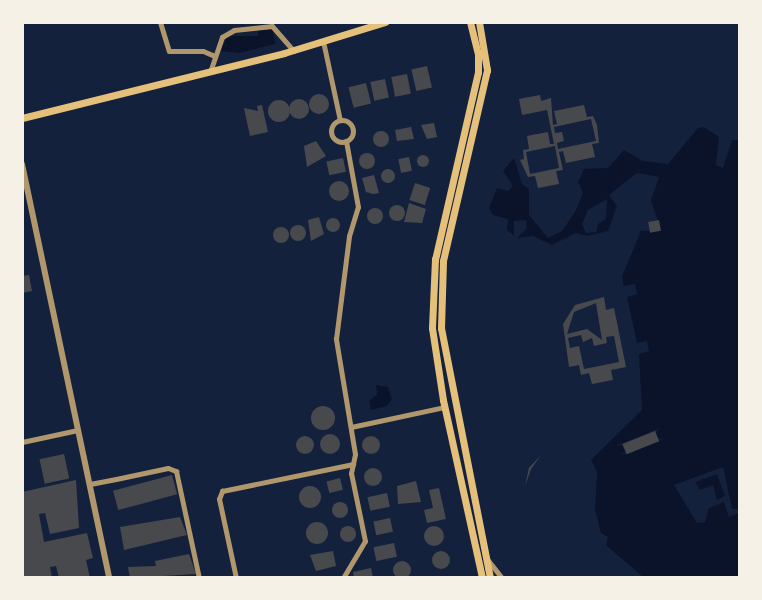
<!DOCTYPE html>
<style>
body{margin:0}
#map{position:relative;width:762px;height:600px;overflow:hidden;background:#14213d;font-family:"Golos Text",sans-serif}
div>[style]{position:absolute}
.water>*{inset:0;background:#0b132b}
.building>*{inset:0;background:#48494c;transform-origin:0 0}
.round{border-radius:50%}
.minor>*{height:5px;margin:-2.5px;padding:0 2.5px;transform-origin:2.5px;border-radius:2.5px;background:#b1986c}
.minor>.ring{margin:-2.5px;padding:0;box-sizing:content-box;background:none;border:5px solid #b1986c;border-radius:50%}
.tertiary>*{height:6px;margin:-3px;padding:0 3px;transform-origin:3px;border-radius:3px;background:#b1986c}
.secondary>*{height:7px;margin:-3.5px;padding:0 3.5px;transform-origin:3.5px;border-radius:3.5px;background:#e5c07b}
span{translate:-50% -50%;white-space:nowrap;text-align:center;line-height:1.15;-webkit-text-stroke:4.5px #f6f1e7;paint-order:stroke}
.frame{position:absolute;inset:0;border:24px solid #f6f1e7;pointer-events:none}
</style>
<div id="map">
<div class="water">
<div style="clip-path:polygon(258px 29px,273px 30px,275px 44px,239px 53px,221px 51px,227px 36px,258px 36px)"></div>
<div style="clip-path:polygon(evenodd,704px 127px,719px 137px,716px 165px,723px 168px,732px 140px,739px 140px,739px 509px,732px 509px,723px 467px,674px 485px,697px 523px,705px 522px,709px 508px,724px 502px,729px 517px,739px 513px,739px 577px,643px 577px,606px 545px,608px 537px,601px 533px,595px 510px,597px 472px,591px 460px,642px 410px,639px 354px,649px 351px,647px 341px,637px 343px,627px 297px,637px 294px,635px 284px,624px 286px,622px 276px,641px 231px,661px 231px,651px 200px,659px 177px,637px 173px,609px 195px,617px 206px,608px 231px,587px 236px,576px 233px,552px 245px,533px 236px,517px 238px,527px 228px,526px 220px,514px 221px,514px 236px,507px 230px,508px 219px,493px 215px,489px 208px,497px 188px,508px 191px,513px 186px,503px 171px,514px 158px,522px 184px,529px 189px,529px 215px,548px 238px,562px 231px,575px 212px,583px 193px,578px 182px,584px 169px,608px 168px,624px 150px,643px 161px,668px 164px,698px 128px,704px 127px,607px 199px,606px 219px,598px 224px,596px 232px,586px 233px,582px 224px,588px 210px,607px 199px,704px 127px,661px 428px,656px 432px,658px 439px,665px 438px,619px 456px,625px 452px,622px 445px,615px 446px,661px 428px)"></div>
<div style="clip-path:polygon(376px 385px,388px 387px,392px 399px,387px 406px,371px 410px,369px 401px,377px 394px)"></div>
<div style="clip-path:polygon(717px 474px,725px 496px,717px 500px,713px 485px,700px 490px,695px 482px)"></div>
</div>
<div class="building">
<div style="left:427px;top:66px;width:22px;height:16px;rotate:77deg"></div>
<div style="left:407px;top:74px;width:20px;height:16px;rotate:79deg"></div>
<div style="left:385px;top:79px;width:19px;height:15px;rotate:78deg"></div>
<div style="left:366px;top:83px;width:21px;height:18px;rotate:76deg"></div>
<div class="round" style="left:309px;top:94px;width:20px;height:20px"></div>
<div style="clip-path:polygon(evenodd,540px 95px,541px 101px,551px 98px,553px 125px,557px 124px,554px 111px,584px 105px,587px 117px,593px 116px,597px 125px,599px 143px,592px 144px,595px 157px,566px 163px,563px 151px,559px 152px,563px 170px,556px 171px,559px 184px,538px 188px,535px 176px,528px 177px,520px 160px,524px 159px,523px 150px,529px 149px,527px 136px,548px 132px,550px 144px,554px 144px,547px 110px,522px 115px,519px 99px,540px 95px,591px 119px,596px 141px,558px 149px,557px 143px,564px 141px,562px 132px,555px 133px,554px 127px,591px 119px,540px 95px,555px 146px,559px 168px,530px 174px,526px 152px,555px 146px)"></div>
<div class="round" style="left:289px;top:99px;width:20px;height:20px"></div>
<div class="round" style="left:268px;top:100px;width:22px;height:22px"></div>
<div style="clip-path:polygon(262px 105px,268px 132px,250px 136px,244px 108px,258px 111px,257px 106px)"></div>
<div style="clip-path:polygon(434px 123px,437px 137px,427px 139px,421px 125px)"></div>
<div style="clip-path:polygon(411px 127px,414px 139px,397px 141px,395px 130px)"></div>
<div class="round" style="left:373px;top:131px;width:16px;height:16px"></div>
<div style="clip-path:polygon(316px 141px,326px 156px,307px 167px,304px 146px)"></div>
<div class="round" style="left:359px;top:153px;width:16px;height:16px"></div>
<div class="round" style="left:417px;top:155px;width:12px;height:12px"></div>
<div style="left:409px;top:157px;width:14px;height:11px;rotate:78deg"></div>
<div style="left:343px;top:158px;width:14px;height:17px;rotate:78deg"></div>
<div class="round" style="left:381px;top:169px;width:14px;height:14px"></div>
<div style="clip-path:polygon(374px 175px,379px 193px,373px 194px,366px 192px,362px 178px)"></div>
<div class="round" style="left:329px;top:181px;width:20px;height:20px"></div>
<div style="left:415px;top:183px;width:16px;height:18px;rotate:18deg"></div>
<div style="clip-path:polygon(409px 203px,426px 209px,422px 223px,404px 222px)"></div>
<div class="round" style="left:389px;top:205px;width:16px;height:16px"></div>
<div class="round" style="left:367px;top:208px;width:16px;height:16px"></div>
<div style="clip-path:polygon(319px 217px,324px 234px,311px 241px,308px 220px)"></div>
<div class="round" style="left:326px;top:218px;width:14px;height:14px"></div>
<div style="left:659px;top:220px;width:11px;height:11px;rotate:80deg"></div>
<div class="round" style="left:290px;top:225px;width:16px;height:16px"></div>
<div class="round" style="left:273px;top:227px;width:16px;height:16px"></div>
<div style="clip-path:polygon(29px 275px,32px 291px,22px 293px,22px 276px)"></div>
<div style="clip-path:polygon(evenodd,604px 297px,606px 310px,614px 308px,626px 367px,611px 370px,613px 380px,592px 384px,589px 373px,581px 375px,579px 365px,569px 367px,563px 324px,575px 305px,604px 297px,596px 303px,602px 340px,587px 329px,567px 334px,574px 312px,596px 303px,604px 297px,581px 335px,583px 342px,592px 338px,594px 346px,607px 343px,606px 337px,614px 336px,619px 362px,584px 369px,579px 346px,570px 348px,568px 338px,581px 335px)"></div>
<div class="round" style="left:311px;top:406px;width:24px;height:24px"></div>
<div style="left:655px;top:431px;width:11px;height:35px;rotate:68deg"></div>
<div class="round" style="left:320px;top:434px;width:20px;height:20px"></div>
<div class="round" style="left:296px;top:436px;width:18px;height:18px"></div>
<div class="round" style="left:362px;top:436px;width:18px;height:18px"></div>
<div style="left:64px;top:454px;width:25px;height:25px;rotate:78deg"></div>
<div style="clip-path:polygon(541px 455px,531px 469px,525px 486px,529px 468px)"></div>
<div class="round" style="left:364px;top:468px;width:18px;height:18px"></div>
<div style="left:172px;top:475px;width:20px;height:61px;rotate:75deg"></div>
<div style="left:340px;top:478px;width:12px;height:14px;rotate:76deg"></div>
<div style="clip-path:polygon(76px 480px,79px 528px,50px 534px,45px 513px,39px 514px,44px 542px,87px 533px,93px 558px,86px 560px,90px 578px,59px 578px,56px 566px,50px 567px,52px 578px,22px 578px,22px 492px)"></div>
<div style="clip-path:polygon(416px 481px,421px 502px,398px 504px,397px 486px)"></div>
<div class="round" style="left:299px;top:486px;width:22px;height:22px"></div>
<div style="clip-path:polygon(439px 488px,446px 519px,427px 523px,424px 510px,433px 508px,429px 490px)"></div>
<div style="left:387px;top:493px;width:14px;height:20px;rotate:78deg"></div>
<div class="round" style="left:332px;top:502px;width:16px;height:16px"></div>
<div style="clip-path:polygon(180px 517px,187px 535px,124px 550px,120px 527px)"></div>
<div style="left:390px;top:518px;width:14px;height:17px;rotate:78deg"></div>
<div class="round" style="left:306px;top:522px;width:22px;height:22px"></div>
<div class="round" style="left:340px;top:526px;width:16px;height:16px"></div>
<div class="round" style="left:424px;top:526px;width:20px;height:20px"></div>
<div style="left:394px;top:543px;width:14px;height:21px;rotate:78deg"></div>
<div class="round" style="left:432px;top:551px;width:18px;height:18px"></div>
<div style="clip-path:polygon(333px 551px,336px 566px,316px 571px,310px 555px)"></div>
<div style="clip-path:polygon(189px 554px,196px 574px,130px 578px,128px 567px,156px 566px,155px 561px)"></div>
<div class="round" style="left:393px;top:561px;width:18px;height:18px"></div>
<div style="clip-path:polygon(371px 568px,373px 578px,354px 578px,353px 572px)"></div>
</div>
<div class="minor">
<div style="left:160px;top:22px;width:30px;rotate:73deg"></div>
<div style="left:169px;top:51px;width:34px"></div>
<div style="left:203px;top:51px;width:13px;rotate:23deg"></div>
<div style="left:323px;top:41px;width:81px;rotate:77.9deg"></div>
<div style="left:211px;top:69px;width:34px;rotate:-71deg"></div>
<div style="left:222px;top:37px;width:14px;rotate:-30deg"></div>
<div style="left:234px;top:30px;width:38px;rotate:-6deg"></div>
<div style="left:272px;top:26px;width:33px;rotate:49deg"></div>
<div class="ring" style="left:331px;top:120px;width:17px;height:17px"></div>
<div style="left:351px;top:427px;width:95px;rotate:-12.1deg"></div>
<div style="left:22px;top:442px;width:57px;rotate:-12.1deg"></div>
<div style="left:116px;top:479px;width:53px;rotate:-11.9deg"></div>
<div style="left:168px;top:468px;width:9px;rotate:21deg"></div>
<div style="left:176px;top:471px;width:109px;rotate:77.9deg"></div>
<div style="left:90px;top:484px;width:25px;rotate:-11deg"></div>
<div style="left:487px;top:559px;width:24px;rotate:52deg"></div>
<div style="left:236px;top:578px;width:81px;rotate:-102.1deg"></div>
<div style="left:219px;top:499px;width:9px;rotate:-69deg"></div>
<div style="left:222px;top:491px;width:134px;rotate:-11.6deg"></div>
<div style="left:343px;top:578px;width:43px;rotate:-59.3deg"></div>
<div style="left:365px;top:541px;width:69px;rotate:-101.6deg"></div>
<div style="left:351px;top:473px;width:19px;rotate:-78deg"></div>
<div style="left:355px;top:454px;width:117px;rotate:-99.4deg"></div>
<div style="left:336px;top:339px;width:104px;rotate:-82.8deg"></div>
<div style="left:349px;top:236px;width:30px;rotate:-73deg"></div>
<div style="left:358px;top:207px;width:67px;rotate:-100.3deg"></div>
</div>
<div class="tertiary">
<div style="left:22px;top:164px;width:423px;rotate:78.1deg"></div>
</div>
<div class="secondary">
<div style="left:470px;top:22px;width:32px;rotate:76deg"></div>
<div style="left:478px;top:53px;width:19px;rotate:90deg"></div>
<div style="left:478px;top:72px;width:192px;rotate:102.9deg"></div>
<div style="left:435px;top:259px;width:69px;rotate:92.5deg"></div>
<div style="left:432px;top:328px;width:73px;rotate:81.3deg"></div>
<div style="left:443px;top:400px;width:182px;rotate:77.6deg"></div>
<div style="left:479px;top:22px;width:49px;rotate:80.5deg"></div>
<div style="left:487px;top:70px;width:196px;rotate:103deg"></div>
<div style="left:443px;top:261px;width:67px;rotate:91.7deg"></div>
<div style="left:441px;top:328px;width:255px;rotate:78.9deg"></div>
<div style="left:22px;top:118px;width:270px;rotate:-13.9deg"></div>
<div style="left:284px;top:53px;width:106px;rotate:-17.1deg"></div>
</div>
<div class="frame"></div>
</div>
